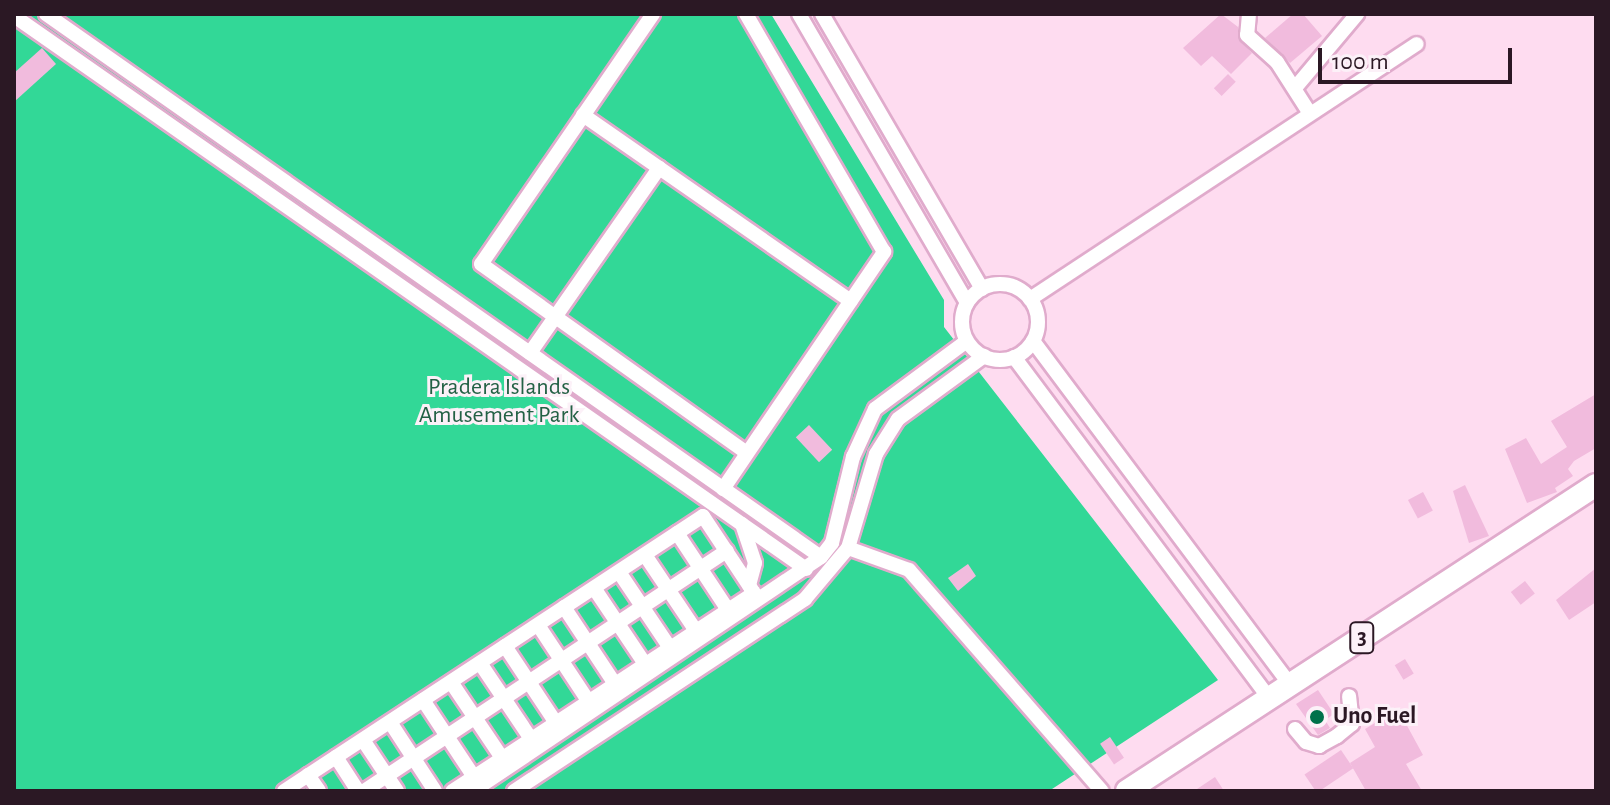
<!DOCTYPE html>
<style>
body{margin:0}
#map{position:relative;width:1610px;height:805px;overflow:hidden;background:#fedcf0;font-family:"Alegreya Sans",sans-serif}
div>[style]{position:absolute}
.green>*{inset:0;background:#32d897}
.building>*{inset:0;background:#f1bbdd;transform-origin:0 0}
.roads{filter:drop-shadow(2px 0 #e0abcc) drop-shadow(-2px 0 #e0abcc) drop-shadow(0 2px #e0abcc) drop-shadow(0 -2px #e0abcc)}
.minor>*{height:14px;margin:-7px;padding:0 7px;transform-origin:7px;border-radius:7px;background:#fff}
.minor>.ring{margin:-7px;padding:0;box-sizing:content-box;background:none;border:14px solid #fff;border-radius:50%}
.highway>*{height:22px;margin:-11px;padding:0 11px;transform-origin:11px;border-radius:11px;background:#fff}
.dots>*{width:22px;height:22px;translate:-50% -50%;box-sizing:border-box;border:4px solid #fcf1f8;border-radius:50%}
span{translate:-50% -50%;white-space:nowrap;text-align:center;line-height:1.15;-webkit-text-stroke:6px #fcf1f8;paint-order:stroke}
.shield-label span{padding:2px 6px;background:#fcf1f8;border:2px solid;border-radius:6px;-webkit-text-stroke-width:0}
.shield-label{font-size:22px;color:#2b1824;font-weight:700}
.park-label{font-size:24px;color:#236145}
.poi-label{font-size:24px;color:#2b1824;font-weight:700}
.left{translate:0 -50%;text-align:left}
.frame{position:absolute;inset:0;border:16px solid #2b1824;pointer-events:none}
.scale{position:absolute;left:1318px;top:48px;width:194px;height:36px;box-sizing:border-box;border:4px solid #2b1824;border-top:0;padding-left:10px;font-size:24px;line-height:28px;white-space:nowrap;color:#2b1824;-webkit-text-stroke:6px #fcf1f8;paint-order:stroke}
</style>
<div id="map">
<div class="green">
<div style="clip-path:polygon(14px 14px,771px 14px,944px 300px,944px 327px,1218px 680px,1049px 791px,14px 791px)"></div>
</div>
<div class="building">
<div style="clip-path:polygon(1221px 14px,1238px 27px,1238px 39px,1252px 53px,1231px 74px,1212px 56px,1201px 66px,1183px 48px)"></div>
<div style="clip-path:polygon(1293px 14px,1303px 14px,1322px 36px,1290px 63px,1265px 38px)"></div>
<div style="clip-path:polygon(42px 48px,56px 64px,14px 102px,14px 73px)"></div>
<div style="left:1228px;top:74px;width:11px;height:20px;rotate:45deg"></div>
<div style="clip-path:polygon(1596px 394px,1596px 448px,1574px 461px,1568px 469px,1573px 476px,1555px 488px,1557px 492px,1527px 503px,1505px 449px,1526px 438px,1541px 464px,1567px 447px,1551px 421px)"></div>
<div style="left:809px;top:425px;width:34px;height:18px;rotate:47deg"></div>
<div style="clip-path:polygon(1465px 485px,1489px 536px,1469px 543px,1453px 491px)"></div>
<div style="left:1423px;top:492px;width:21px;height:17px;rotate:62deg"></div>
<div style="clip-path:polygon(968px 564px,976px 576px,958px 591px,948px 578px)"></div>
<div style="clip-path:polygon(1596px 568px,1596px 602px,1569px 620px,1556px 600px)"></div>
<div style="left:1525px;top:581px;width:16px;height:18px;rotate:52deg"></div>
<div style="left:1405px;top:659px;width:17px;height:12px;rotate:59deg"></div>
<div style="clip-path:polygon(1318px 690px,1334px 714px,1325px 720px,1330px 728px,1318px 735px,1296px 704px)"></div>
<div style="clip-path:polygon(1398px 709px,1423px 755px,1406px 764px,1422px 791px,1366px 791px,1350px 763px,1375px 747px,1365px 729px)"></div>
<div style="left:1110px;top:737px;width:25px;height:12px;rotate:56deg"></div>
<div style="left:1341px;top:750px;width:22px;height:44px;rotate:56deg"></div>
<div style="clip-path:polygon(1215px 777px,1224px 791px,1194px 791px)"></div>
</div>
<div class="roads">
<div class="minor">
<div style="left:46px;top:14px;width:946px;rotate:35.02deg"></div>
<div style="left:653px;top:14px;width:303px;rotate:124.5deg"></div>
<div style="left:481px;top:264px;width:326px;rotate:35.4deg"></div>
<div style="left:799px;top:14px;width:334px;rotate:59.8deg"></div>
<div style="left:822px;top:14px;width:318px;rotate:59.8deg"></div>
<div style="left:1249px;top:14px;width:21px;rotate:95deg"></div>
<div style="left:1247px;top:35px;width:40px;rotate:42deg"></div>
<div style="left:1277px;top:62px;width:59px;rotate:57.4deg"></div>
<div style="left:14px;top:16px;width:966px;rotate:34.92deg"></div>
<div style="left:1295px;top:88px;width:97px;rotate:-50deg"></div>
<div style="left:583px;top:115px;width:326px;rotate:34.8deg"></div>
<div class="ring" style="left:962px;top:284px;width:62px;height:62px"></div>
<div style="left:1030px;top:299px;width:463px;rotate:-33.4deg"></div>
<div style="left:1033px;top:341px;width:429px;rotate:53.2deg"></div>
<div style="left:530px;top:353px;width:226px;rotate:-55.1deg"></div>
<div style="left:1014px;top:357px;width:426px;rotate:53.2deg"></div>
<div style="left:723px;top:489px;width:287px;rotate:-55.8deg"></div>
<div style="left:884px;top:252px;width:275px;rotate:-120.1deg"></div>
<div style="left:742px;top:524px;width:41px;rotate:71.6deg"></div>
<div style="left:755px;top:563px;width:23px;rotate:105deg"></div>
<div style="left:677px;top:533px;width:92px;rotate:56.5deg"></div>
<div style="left:848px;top:548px;width:65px;rotate:19.8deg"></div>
<div style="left:909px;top:570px;width:293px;rotate:48.9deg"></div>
<div style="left:645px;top:555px;width:92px;rotate:56.1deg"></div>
<div style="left:619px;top:572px;width:92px;rotate:56.1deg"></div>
<div style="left:594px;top:588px;width:92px;rotate:56.1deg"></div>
<div style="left:564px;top:607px;width:92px;rotate:56.5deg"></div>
<div style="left:538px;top:625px;width:100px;rotate:56.5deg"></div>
<div style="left:505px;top:646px;width:92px;rotate:56.5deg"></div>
<div style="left:480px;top:663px;width:92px;rotate:56.1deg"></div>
<div style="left:451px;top:682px;width:92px;rotate:56.1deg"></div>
<div style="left:423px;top:700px;width:92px;rotate:56.5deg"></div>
<div style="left:390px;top:722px;width:82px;rotate:56.9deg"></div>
<div style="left:1295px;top:729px;width:17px;rotate:50deg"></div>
<div style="left:1306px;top:742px;width:14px;rotate:17deg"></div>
<div style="left:1319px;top:746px;width:21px;rotate:-29deg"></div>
<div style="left:1337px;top:736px;width:19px;rotate:-39deg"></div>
<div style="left:1352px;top:724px;width:28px;rotate:-96deg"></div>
<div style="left:363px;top:740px;width:61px;rotate:56.3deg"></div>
<div style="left:336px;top:757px;width:40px;rotate:57.1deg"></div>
<div style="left:308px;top:775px;width:19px;rotate:55deg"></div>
<div style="left:284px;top:791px;width:501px;rotate:-33.28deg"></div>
<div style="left:703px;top:516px;width:92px;rotate:56.5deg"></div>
<div style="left:754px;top:593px;width:361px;rotate:146.7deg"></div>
<div style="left:364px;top:791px;width:435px;rotate:-33.5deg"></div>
<div style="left:473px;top:791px;width:419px;rotate:-33.9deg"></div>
<div style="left:821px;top:557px;width:18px;rotate:-52deg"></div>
<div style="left:832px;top:543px;width:89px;rotate:-76.3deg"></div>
<div style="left:853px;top:457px;width:53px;rotate:-65.4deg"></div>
<div style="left:875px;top:409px;width:114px;rotate:-36.5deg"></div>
<div style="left:514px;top:791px;width:349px;rotate:-33.4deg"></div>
<div style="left:805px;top:599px;width:67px;rotate:-49.9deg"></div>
<div style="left:848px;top:548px;width:98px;rotate:-73.4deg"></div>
<div style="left:876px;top:454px;width:41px;rotate:-57.8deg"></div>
<div style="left:898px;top:419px;width:107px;rotate:-36.2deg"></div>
</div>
<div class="highway">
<div style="left:1127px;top:791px;width:560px;rotate:-33.12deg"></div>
</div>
</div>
<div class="dots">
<div style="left:1317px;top:717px;background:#00714b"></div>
</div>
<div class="shield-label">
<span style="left:1362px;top:638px">3</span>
</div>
<div class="park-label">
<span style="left:499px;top:402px">Pradera Islands<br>Amusement Park</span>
</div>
<div class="poi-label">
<span class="left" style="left:1333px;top:717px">Uno Fuel</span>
</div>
<div class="frame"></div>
<div class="scale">100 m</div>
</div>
